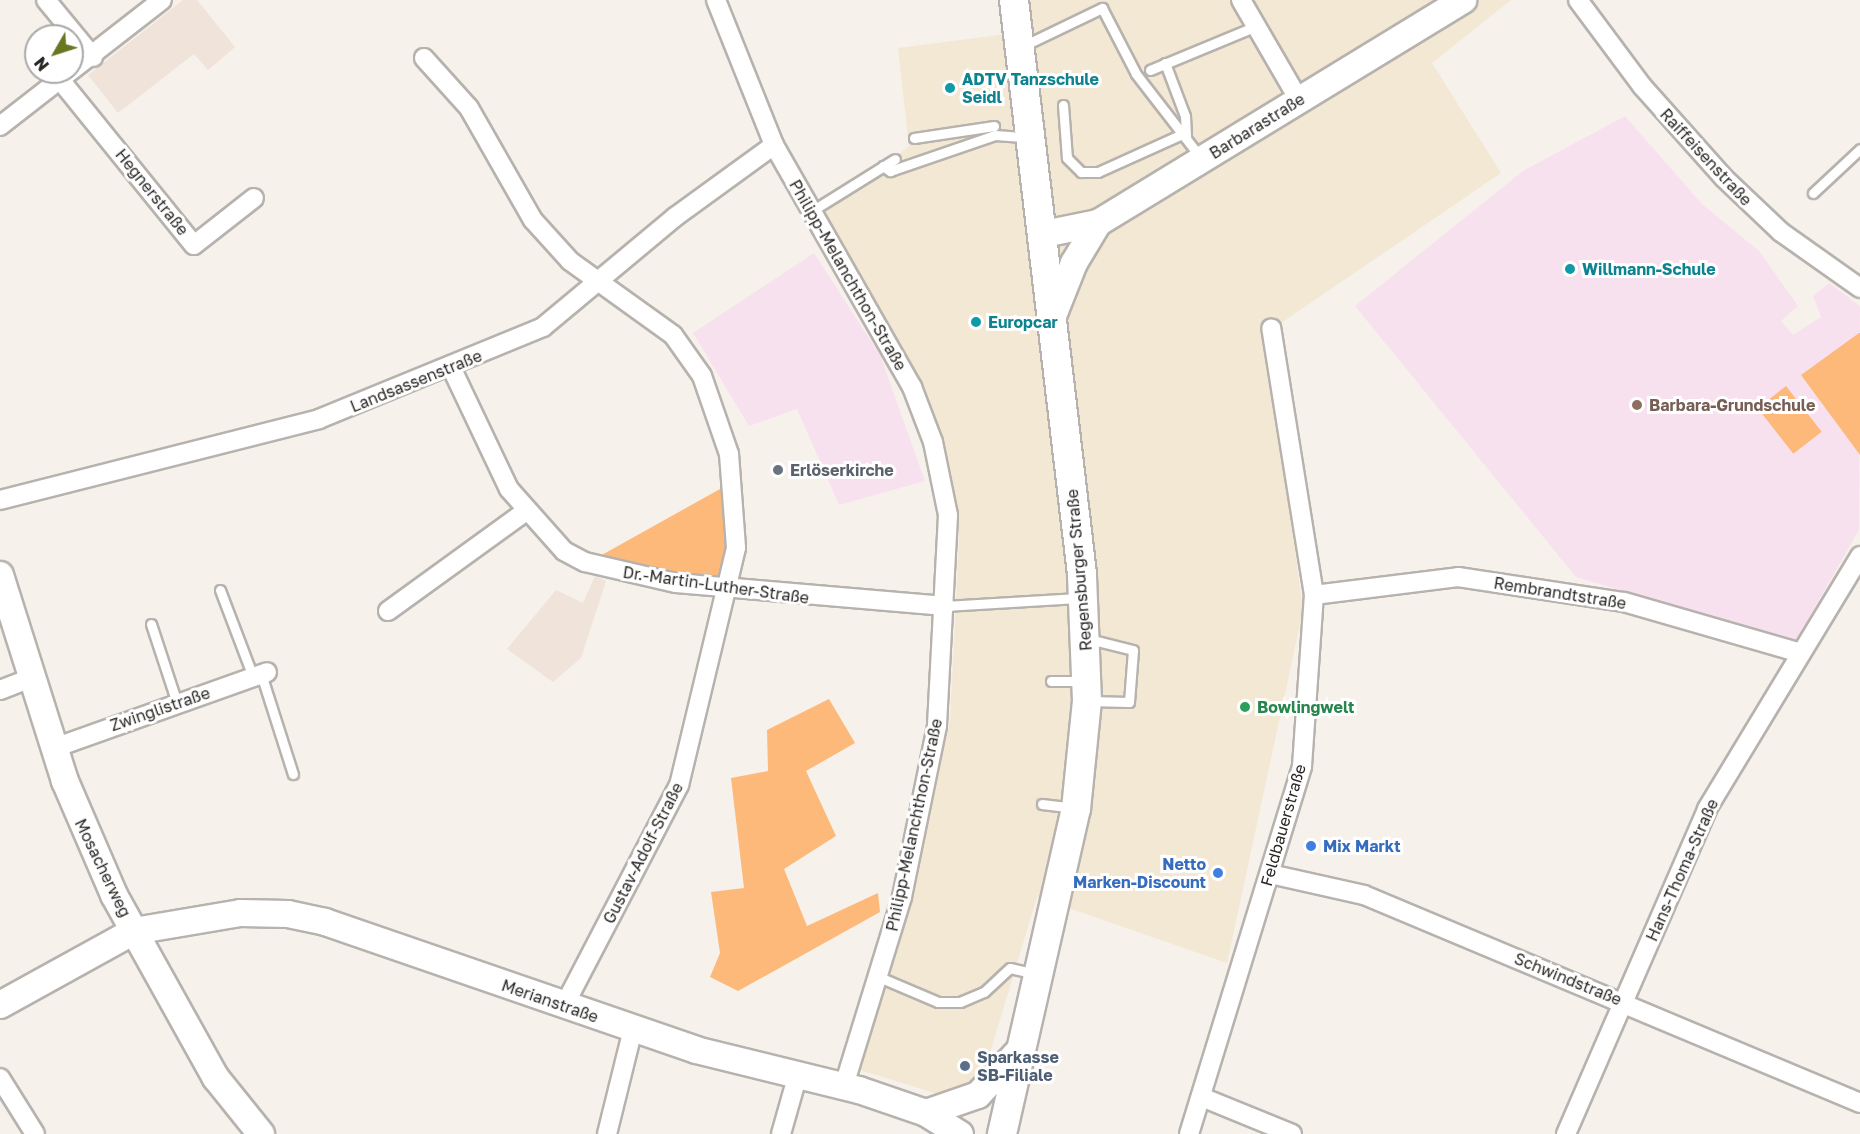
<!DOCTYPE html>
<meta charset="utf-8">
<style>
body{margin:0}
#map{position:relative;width:1860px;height:1134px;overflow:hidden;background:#f7f1ec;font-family:"Golos Text",sans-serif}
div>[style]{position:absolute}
.commercial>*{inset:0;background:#f2e8d3}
.built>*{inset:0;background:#f0e3d9}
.education>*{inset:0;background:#f8e1ef}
.green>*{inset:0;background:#fdb979;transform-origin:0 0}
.roads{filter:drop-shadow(2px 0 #b7b2ad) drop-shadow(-2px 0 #b7b2ad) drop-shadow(0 2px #b7b2ad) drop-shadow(0 -2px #b7b2ad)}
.lane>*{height:9px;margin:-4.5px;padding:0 4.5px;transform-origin:4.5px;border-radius:4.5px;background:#fff}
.street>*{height:18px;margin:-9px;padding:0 9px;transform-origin:9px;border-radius:9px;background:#fff}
.secondary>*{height:26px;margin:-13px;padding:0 13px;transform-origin:13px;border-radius:13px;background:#fff}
.primary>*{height:28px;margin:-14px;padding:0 14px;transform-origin:14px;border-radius:14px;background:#fff}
.dots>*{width:16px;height:16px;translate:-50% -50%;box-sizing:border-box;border:3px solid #fff;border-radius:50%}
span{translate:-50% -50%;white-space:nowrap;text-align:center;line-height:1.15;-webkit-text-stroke:6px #fff;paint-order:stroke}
.culture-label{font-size:16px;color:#0d838f;font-weight:700}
.left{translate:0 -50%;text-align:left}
.street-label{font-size:16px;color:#2a2826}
.education-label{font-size:16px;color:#785e54;font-weight:700}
.worship-label{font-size:16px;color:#5b616d;font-weight:700}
.leisure-label{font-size:16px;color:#27864d;font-weight:700}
.shop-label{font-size:16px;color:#366cbe;font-weight:700}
.right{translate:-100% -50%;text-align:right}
.service-label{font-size:16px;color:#4e5e75;font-weight:700}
.north{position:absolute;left:24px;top:24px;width:60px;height:60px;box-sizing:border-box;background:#fff;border:2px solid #aaa9a8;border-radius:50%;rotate:231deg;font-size:16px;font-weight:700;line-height:24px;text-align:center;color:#2a2826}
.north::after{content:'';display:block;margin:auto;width:21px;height:27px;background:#6a7621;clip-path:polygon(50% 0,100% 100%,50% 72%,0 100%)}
</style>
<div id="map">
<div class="commercial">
<div style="clip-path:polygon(1025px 0,1511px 0,1432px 63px,1501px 173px,1265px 334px,1303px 610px,1227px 963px,1037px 897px,986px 1066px,970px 1088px,941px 1095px,857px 1069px,878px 1013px,950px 720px,959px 539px,952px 477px,934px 419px,885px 319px,817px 208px,909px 147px,898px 48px,1029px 31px)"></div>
</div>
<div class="built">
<div style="clip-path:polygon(183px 0,197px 0,235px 47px,208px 70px,194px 54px,118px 113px,88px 75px)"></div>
<div style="clip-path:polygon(595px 576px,606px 581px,581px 658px,553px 682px,507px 649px,556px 590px,583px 603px)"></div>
</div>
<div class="education">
<div style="clip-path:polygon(1625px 116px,1702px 204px,1759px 251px,1798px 306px,1781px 321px,1793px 335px,1821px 317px,1813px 296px,1829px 283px,1860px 306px,1859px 530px,1795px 642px,1576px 577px,1355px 306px,1523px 171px)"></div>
<div style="clip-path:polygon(814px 253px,880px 355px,925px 481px,839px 505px,797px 409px,749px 426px,693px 333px)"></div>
</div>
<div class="green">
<div style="clip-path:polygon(1859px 333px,1860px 333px,1860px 455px,1801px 375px)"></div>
<div style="left:1786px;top:386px;width:58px;height:36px;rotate:52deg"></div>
<div style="clip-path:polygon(729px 484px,726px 586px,591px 561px)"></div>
<div style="clip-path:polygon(829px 699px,855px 743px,806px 771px,836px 836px,784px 869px,807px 926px,878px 893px,880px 912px,738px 991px,710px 977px,720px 953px,711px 892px,744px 888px,731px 778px,768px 771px,767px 730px)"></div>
</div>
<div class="roads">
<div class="lane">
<div style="left:1023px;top:46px;width:88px;rotate:-25.7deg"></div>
<div style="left:1102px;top:8px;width:74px;rotate:62.7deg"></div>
<div style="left:1136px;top:74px;width:106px;rotate:52.3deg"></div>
<div style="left:1165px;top:63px;width:57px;rotate:69.3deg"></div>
<div style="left:1185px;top:116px;width:22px;rotate:87deg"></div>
<div style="left:1150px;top:70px;width:115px;rotate:-22.5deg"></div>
<div style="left:1063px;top:105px;width:53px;rotate:85.7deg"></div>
<div style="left:1067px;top:158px;width:20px;rotate:45deg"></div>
<div style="left:1081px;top:172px;width:17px"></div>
<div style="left:1098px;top:172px;width:92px;rotate:-24.3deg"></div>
<div style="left:914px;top:138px;width:81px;rotate:-8.5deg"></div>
<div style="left:883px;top:166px;width:9px;rotate:36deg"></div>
<div style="left:890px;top:171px;width:111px;rotate:-18.9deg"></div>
<div style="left:995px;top:135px;width:31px;rotate:4deg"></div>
<div style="left:1813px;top:193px;width:64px;rotate:-43.1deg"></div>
<div style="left:810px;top:212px;width:100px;rotate:-31.9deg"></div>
<div style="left:220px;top:590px;width:93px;rotate:69.2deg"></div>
<div style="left:945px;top:606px;width:133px;rotate:-3.4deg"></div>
<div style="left:151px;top:624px;width:83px;rotate:71.8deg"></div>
<div style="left:261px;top:674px;width:105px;rotate:72.3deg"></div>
<div style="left:1051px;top:681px;width:34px"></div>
<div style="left:1089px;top:701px;width:40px;rotate:1.4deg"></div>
<div style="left:1129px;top:702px;width:52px;rotate:-85.6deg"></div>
<div style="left:1133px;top:650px;width:45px;rotate:-166deg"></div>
<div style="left:1042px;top:804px;width:31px;rotate:7deg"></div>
<div style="left:879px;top:977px;width:64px;rotate:23deg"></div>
<div style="left:938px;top:1002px;width:22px"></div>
<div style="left:960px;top:1002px;width:26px;rotate:-23deg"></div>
<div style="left:984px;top:992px;width:35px;rotate:-43deg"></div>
<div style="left:1010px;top:968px;width:27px;rotate:13deg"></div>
</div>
<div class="street">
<div style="left:46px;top:0;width:74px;rotate:50.5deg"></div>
<div style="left:716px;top:0;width:156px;rotate:68.2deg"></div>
<div style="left:774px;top:145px;width:279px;rotate:60.3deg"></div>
<div style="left:912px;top:387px;width:59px;rotate:69.1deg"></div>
<div style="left:933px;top:442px;width:75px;rotate:78.4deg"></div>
<div style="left:948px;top:515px;width:211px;rotate:93deg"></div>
<div style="left:937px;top:726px;width:175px;rotate:101.6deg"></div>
<div style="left:902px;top:897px;width:197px;rotate:107.1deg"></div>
<div style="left:1241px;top:0;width:116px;rotate:59.9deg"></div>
<div style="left:1578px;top:0;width:107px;rotate:53.3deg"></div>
<div style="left:1642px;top:86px;width:123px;rotate:48.3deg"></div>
<div style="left:1724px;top:178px;width:79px;rotate:43.5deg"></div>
<div style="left:1781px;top:232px;width:97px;rotate:35.3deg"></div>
<div style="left:424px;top:58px;width:67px;rotate:48deg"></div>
<div style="left:469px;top:108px;width:129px;rotate:60.3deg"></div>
<div style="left:533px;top:220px;width:55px;rotate:47.9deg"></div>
<div style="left:570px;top:261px;width:127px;rotate:35.7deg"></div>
<div style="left:673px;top:335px;width:50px;rotate:54.7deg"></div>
<div style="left:702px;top:376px;width:83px;rotate:70.9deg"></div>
<div style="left:729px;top:454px;width:94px;rotate:85.7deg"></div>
<div style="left:736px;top:548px;width:244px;rotate:103.5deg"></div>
<div style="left:679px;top:785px;width:249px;rotate:117.5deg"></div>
<div style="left:61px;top:81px;width:211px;rotate:51deg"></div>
<div style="left:194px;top:245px;width:76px;rotate:-38.1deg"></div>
<div style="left:0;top:126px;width:205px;rotate:-37.9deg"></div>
<div style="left:451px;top:367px;width:135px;rotate:64.6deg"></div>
<div style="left:509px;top:489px;width:83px;rotate:48.4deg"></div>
<div style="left:564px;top:551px;width:24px;rotate:28deg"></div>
<div style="left:585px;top:562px;width:93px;rotate:13deg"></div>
<div style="left:676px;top:583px;width:270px;rotate:4.9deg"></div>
<div style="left:0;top:500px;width:329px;rotate:-14.2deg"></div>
<div style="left:319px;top:419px;width:242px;rotate:-22.3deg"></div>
<div style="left:543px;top:327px;width:172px;rotate:-39.8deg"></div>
<div style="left:675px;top:217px;width:122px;rotate:-36deg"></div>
<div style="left:1314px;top:595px;width:145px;rotate:-7.1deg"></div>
<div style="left:1458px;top:577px;width:168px;rotate:8.6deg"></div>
<div style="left:1624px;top:602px;width:184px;rotate:16.1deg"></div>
<div style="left:388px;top:611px;width:169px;rotate:-35.9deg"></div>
<div style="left:0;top:690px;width:33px;rotate:-21deg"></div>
<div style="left:54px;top:748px;width:226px;rotate:-19.6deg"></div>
<div style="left:1270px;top:874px;width:96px;rotate:12.6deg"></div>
<div style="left:1364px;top:895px;width:538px;rotate:22.75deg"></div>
<div style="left:0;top:1078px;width:66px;rotate:58deg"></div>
<div style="left:1204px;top:1098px;width:95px;rotate:22.2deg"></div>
<div style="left:607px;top:1134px;width:108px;rotate:-76.1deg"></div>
<div style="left:781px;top:1134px;width:62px;rotate:-74.2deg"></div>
<div style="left:1189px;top:1134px;width:385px;rotate:-72.9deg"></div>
<div style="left:1302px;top:766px;width:171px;rotate:-86deg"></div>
<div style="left:1314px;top:595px;width:270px;rotate:-99.1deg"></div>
<div style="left:1566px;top:1134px;width:354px;rotate:-66.5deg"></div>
<div style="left:1707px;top:809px;width:296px;rotate:-58.8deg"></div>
</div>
<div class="secondary">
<div style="left:1044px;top:234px;width:55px;rotate:-11.5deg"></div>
<div style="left:1098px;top:223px;width:428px;rotate:-31.4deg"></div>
<div style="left:1053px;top:316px;width:57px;rotate:-68.4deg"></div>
<div style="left:1074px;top:263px;width:47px;rotate:-59deg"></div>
<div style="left:0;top:575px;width:216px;rotate:72.5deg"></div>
<div style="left:65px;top:781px;width:124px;rotate:66.7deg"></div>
<div style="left:114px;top:895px;width:210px;rotate:60.9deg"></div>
<div style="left:216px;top:1078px;width:72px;rotate:51.2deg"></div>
<div style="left:0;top:1005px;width:153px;rotate:-28.9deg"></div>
<div style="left:134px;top:931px;width:108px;rotate:-9.6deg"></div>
<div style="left:240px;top:913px;width:48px;rotate:1.2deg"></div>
<div style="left:288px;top:914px;width:38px;rotate:12deg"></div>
<div style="left:325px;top:922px;width:392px;rotate:19deg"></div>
<div style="left:696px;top:1050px;width:168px;rotate:13.8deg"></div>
<div style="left:859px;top:1090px;width:71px;rotate:18.9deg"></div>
<div style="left:926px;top:1113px;width:40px;rotate:32deg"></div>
<div style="left:926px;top:1113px;width:55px;rotate:-19.1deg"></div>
<div style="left:978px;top:1095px;width:59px;rotate:-47.1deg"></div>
</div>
<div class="primary">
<div style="left:1002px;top:1134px;width:333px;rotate:-77.2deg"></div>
<div style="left:1076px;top:809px;width:109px;rotate:-84.2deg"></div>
<div style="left:1087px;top:701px;width:127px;rotate:-92.3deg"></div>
<div style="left:1082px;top:574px;width:578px;rotate:-96.76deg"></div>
</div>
</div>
<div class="dots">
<div style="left:950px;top:88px;background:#0f9aa8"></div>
<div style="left:1570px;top:269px;background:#0f9aa8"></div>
<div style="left:976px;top:322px;background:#0f9aa8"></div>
<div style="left:1637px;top:405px;background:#8d6e63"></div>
<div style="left:778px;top:470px;background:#6b7280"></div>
<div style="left:1245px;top:707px;background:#2e9e5b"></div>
<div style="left:1311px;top:846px;background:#3f7fe0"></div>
<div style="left:1218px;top:873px;background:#3f7fe0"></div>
<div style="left:965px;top:1066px;background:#5c6f8a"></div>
</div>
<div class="culture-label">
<span class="left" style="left:962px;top:88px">ADTV Tanzschule<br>Seidl</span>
<span class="left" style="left:1582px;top:269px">Willmann-Schule</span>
<span class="left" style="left:988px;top:322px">Europcar</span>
</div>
<div class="street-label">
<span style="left:1257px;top:126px;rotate:-32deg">Barbarastraße</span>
<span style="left:1706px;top:157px;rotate:47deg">Raiffeisenstraße</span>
<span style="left:152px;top:192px;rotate:51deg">Hegnerstraße</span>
<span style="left:848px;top:275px;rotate:60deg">Philipp-Melanchthon-Straße</span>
<span style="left:416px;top:381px;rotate:-22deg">Landsassenstraße</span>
<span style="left:1079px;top:570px;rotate:-95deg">Regensburger Straße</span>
<span style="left:716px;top:585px;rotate:8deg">Dr.-Martin-Luther-Straße</span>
<span style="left:1560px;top:593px;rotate:9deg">Rembrandtstraße</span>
<span style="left:160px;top:709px;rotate:-19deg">Zwinglistraße</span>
<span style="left:914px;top:825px;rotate:-78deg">Philipp-Melanchthon-Straße</span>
<span style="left:1283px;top:825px;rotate:-74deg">Feldbauerstraße</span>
<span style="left:643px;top:853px;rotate:-63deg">Gustav-Adolf-Straße</span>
<span style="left:103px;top:868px;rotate:64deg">Mosacherweg</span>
<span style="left:1682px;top:870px;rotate:-66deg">Hans-Thoma-Straße</span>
<span style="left:1568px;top:979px;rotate:22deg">Schwindstraße</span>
<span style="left:550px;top:1001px;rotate:19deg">Merianstraße</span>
</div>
<div class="education-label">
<span class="left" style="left:1649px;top:405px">Barbara-Grundschule</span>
</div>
<div class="worship-label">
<span class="left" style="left:790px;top:470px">Erlöserkirche</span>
</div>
<div class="leisure-label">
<span class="left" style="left:1257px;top:707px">Bowlingwelt</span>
</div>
<div class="shop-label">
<span class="left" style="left:1323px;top:846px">Mix Markt</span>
<span class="right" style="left:1206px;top:873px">Netto<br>Marken-Discount</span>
</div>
<div class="service-label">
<span class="left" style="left:977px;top:1066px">Sparkasse<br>SB-Filiale</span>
</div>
<div class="north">N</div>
</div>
